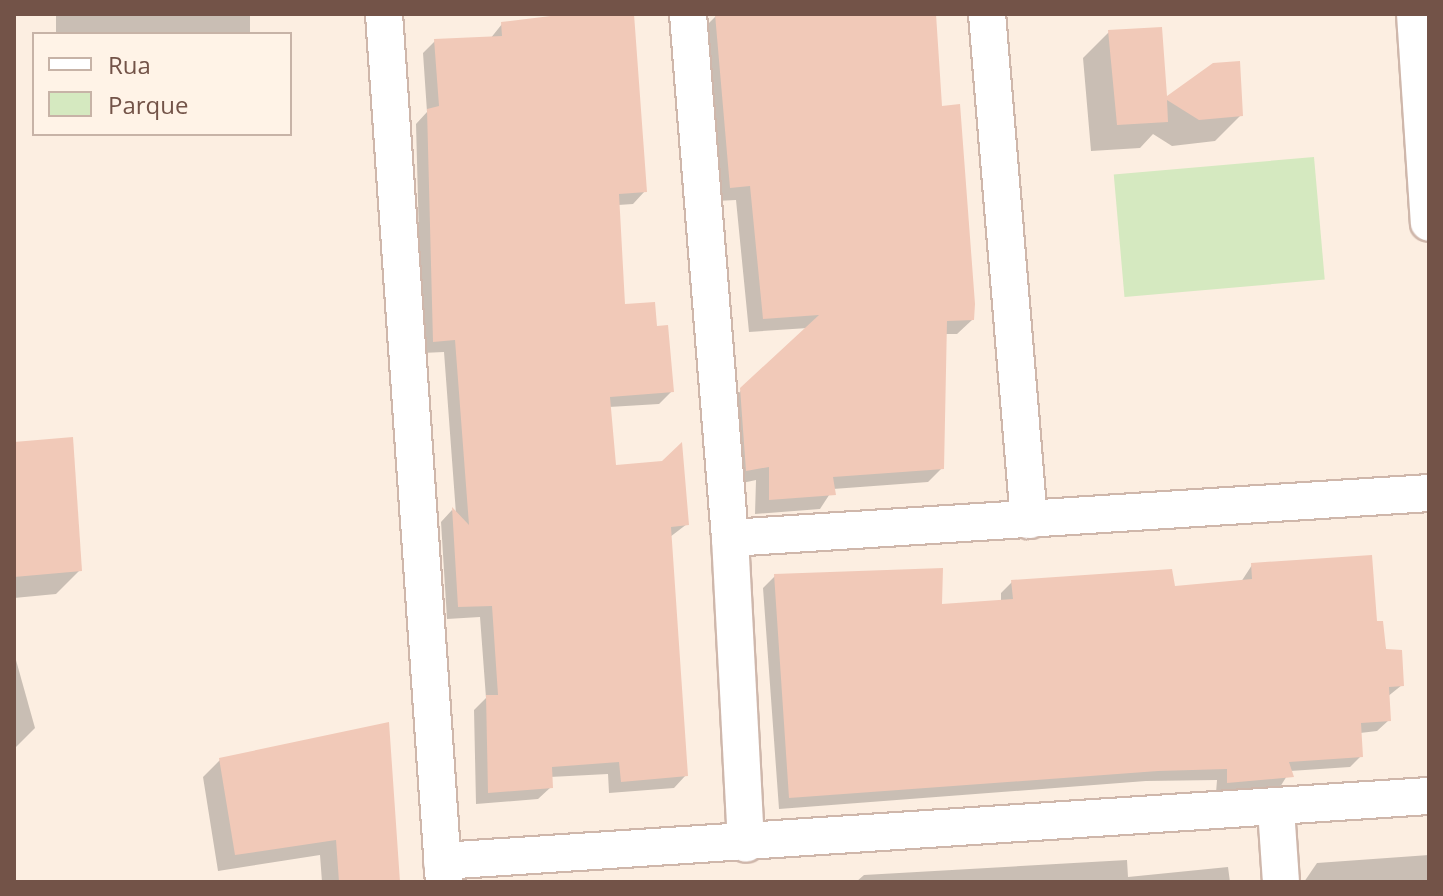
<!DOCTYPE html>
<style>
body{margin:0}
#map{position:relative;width:1443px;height:896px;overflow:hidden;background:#fceee1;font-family:"Open Sans",sans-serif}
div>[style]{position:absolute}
.green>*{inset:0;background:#d5e9c0;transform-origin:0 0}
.shadow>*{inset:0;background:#0003;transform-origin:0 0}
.building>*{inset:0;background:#f1c9b8}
.roads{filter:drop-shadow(2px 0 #cfb7ab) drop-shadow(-2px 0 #cfb7ab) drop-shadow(0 2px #cfb7ab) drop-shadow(0 -2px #cfb7ab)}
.minor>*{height:36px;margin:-18px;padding:0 18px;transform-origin:18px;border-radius:18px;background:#fff}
span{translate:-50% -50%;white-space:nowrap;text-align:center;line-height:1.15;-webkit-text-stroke:6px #fff3e7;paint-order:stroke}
.frame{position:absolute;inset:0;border:16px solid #735348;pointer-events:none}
.legend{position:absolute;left:32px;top:32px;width:260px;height:104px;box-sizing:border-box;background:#fff3e7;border:2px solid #c7b3a7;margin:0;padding:10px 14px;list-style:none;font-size:24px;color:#735348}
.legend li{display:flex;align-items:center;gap:16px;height:40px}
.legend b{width:40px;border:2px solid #c7b3a7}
</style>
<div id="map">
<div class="green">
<div style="left:1314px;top:157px;width:123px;height:201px;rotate:85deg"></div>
</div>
<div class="shadow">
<div style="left:56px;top:14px;width:194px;height:20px"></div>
<div style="clip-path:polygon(583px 14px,632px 14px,645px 191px,633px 204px,618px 205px,623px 306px,655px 328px,672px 391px,659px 404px,609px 407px,614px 467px,687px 524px,670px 537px,686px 775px,674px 788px,609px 793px,608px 774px,550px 777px,551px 787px,538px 799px,476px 804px,474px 710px,486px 698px,480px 617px,447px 619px,441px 522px,452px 510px,456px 514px,444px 352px,422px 353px,416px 124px,427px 112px,423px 53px,435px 41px,490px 39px,502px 24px)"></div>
<div style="clip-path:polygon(718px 14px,934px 14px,941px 108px,972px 320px,957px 334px,945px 334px,942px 468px,928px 482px,833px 489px,820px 509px,755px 514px,756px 480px,733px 485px,727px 404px,808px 328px,749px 332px,736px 200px,716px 201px,701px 31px)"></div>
<div style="clip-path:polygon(1109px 32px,1165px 100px,1238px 63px,1241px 115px,1215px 141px,1172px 146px,1153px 134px,1140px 148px,1091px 151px,1083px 58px)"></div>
<div style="clip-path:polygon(14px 444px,80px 570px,56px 594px,14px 598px)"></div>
<div style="clip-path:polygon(1252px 565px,1375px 624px,1402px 685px,1387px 697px,1389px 720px,1377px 731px,1360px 733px,1361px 756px,1350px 767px,1290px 771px,1280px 787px,1216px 793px,1217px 780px,1146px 781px,779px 809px,763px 588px,775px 576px,940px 606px,1001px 602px,1001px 593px,1012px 582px,1173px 588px,1241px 582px)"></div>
<div style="clip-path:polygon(14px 653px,35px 728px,14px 749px)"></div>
<div style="clip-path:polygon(220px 760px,398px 882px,322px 882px,320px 855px,218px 871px,203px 777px)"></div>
<div style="clip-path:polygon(1429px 855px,1429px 882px,1304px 882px,1317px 863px)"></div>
<div style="clip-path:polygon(1127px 860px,1128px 877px,1228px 867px,1230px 882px,856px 882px,864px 875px)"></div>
<div style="clip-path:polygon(794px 880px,794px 882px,750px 882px)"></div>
</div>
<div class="building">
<div style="clip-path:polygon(567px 14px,634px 14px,647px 192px,619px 194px,625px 304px,655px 302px,657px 326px,668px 325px,674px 392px,610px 397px,616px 465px,662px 461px,682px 442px,689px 525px,671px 527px,688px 776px,621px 782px,619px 762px,552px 767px,553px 788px,488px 793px,486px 695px,498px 695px,492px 606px,458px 607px,452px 507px,469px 525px,455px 340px,433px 342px,427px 109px,439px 106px,434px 39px,502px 36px,501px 22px)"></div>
<div style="clip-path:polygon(715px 14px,936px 14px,942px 106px,960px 104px,975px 304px,974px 320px,947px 321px,944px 469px,833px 477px,836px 495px,769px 500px,769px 467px,746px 471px,740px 388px,819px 315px,763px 319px,750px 186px,730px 188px)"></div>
<div style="clip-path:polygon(1162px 27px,1167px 96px,1213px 63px,1240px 61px,1243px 116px,1199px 120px,1167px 100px,1168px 122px,1117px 125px,1108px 30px)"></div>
<div style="clip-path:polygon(73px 437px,82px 571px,14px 577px,14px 442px)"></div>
<div style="clip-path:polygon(1372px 555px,1377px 621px,1383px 621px,1386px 649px,1402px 650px,1404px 686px,1389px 687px,1391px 721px,1361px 723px,1363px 757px,1289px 762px,1294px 777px,1227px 783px,1227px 769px,1158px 771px,789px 798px,774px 574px,943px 568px,942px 604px,1013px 599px,1011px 580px,1172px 569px,1175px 586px,1252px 579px,1251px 563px)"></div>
<div style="clip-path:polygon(389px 722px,400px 882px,339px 882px,336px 840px,235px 855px,219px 758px)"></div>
</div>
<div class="roads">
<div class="minor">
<div style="left:384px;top:14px;width:870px;rotate:86.05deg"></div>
<div style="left:688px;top:14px;width:526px;rotate:85.42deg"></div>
<div style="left:730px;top:538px;width:306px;rotate:87deg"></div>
<div style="left:987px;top:14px;width:508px;rotate:85.26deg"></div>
<div style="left:1415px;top:14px;width:209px;rotate:86.2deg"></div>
<div style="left:730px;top:538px;width:700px;rotate:-3.68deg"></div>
<div style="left:1276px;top:809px;width:73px;rotate:86.1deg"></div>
<div style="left:442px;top:861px;width:989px;rotate:-3.77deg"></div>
</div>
</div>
<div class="frame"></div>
<ul class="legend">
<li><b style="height:10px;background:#fff"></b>Rua</li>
<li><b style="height:22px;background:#d5e9c0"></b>Parque</li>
</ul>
</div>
